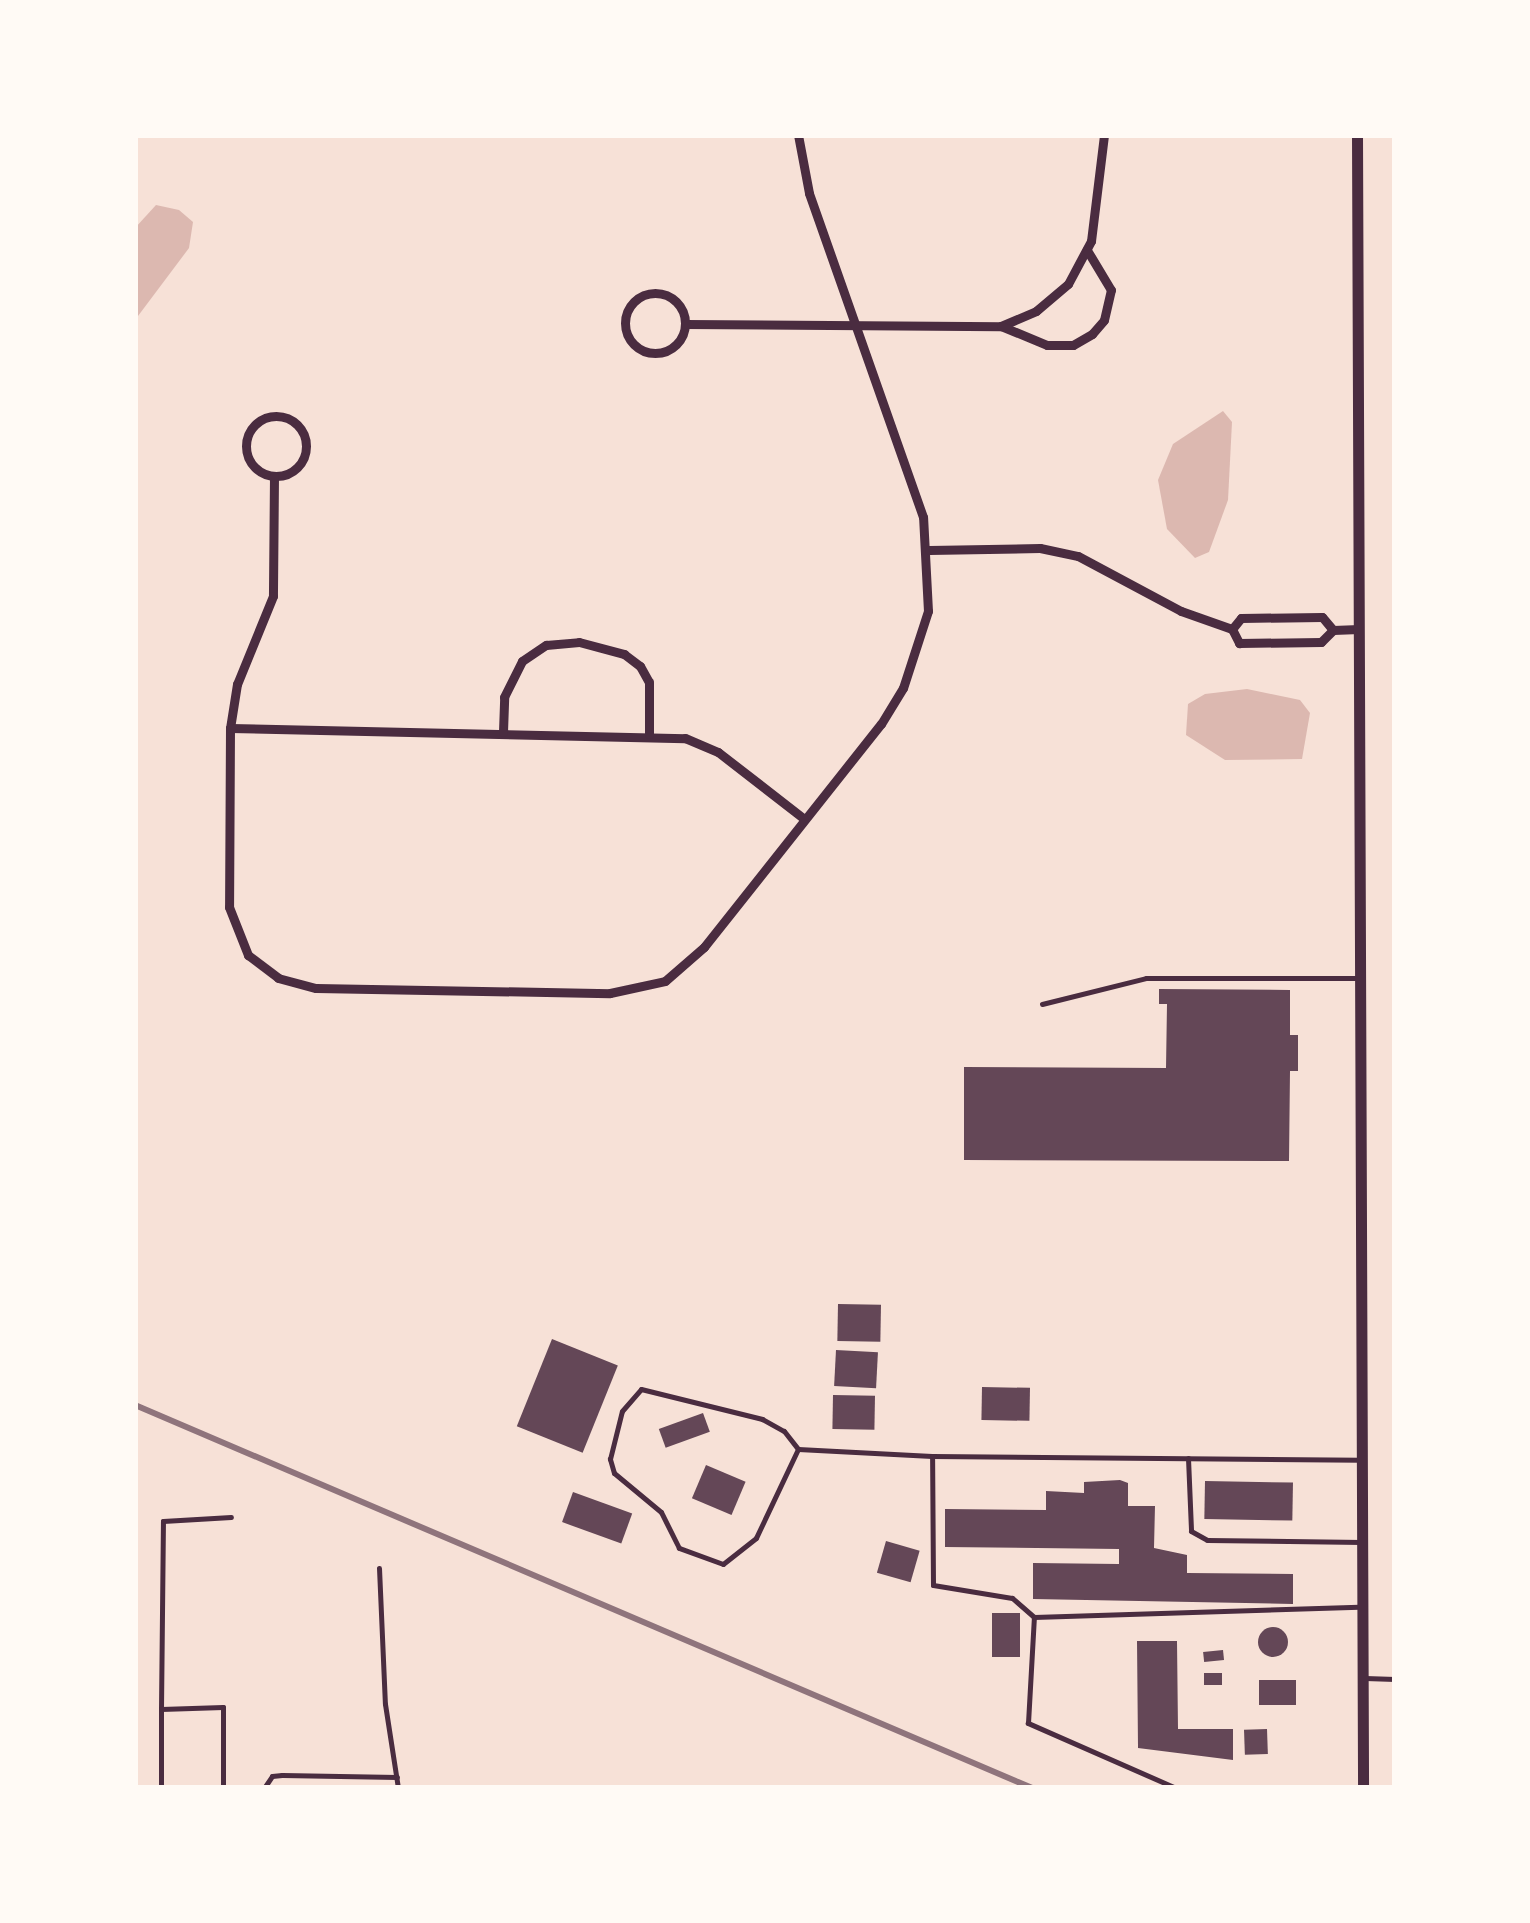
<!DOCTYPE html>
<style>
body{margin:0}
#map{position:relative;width:1530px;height:1923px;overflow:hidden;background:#f7e1d7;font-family:"Sofia Sans Condensed",sans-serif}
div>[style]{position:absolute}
.water>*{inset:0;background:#dcb8b0}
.building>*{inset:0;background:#644757;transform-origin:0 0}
.round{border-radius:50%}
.service>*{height:5px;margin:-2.5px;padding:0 2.5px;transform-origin:2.5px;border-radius:2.5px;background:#4a2c40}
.minor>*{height:9px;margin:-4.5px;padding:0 4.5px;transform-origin:4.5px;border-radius:4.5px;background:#4a2c40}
.minor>.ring{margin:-4.5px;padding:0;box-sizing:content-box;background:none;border:9px solid #4a2c40;border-radius:50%}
.tertiary>*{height:11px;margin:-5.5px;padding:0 5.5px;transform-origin:5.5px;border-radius:5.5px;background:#4a2c40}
.rail>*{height:6px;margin:-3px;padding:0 3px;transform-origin:3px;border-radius:3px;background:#8f747c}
span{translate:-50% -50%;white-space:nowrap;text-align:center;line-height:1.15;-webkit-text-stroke:8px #fffaf5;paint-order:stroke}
.frame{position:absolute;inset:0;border:138px solid #fffaf5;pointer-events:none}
</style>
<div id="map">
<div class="water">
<div style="clip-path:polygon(156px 205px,179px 210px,193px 222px,189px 248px,135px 320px,135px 228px)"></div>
<div style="clip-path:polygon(1223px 411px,1232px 422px,1228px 500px,1209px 552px,1195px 558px,1167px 529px,1158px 480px,1173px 444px)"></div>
<div style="clip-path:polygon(1247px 689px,1300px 700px,1310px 713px,1302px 759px,1225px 760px,1186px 735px,1188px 704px,1205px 694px)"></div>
</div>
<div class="building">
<div style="clip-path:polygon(1159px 989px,1290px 990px,1290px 1035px,1298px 1035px,1298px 1071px,1290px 1071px,1289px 1161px,964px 1160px,964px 1067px,1166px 1068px,1167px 1004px,1159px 1004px)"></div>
<div style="left:838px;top:1304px;width:43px;height:37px;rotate:1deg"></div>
<div style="left:552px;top:1339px;width:71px;height:94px;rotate:22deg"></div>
<div style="left:836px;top:1350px;width:42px;height:36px;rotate:3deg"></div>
<div style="left:982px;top:1387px;width:48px;height:33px;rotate:1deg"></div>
<div style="left:833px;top:1395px;width:42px;height:34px;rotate:1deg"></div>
<div style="left:703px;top:1413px;width:20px;height:47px;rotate:70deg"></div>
<div style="left:706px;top:1465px;width:43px;height:36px;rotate:23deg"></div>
<div style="clip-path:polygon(1120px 1480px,1128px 1483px,1128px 1506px,1155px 1506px,1154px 1548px,1187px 1555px,1187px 1573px,1293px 1574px,1293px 1604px,1033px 1599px,1033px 1563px,1119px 1564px,1119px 1549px,945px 1547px,945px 1509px,1046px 1510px,1046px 1491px,1084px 1493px,1084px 1482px)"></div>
<div style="left:1205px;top:1481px;width:88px;height:38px;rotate:1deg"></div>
<div style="left:573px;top:1492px;width:63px;height:32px;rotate:20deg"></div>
<div style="left:886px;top:1541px;width:35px;height:33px;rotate:16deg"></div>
<div style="left:992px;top:1613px;width:28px;height:44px"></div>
<div class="round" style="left:1258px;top:1627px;width:30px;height:30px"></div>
<div style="clip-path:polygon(1137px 1641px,1177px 1641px,1178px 1729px,1233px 1729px,1233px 1760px,1138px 1748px)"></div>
<div style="left:1223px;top:1650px;width:10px;height:20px;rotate:84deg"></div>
<div style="left:1204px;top:1673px;width:18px;height:12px"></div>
<div style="left:1259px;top:1680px;width:37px;height:25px"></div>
<div style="left:1267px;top:1729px;width:25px;height:23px;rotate:88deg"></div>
</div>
<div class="service">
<div style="left:1042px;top:1004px;width:107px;rotate:-14deg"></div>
<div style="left:1146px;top:978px;width:211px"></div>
<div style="left:798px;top:1449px;width:98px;rotate:115.3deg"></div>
<div style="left:756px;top:1538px;width:42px;rotate:141.8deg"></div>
<div style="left:723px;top:1564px;width:47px;rotate:-160deg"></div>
<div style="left:679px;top:1548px;width:40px;rotate:-116.6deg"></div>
<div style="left:661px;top:1512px;width:61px;rotate:-140.3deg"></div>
<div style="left:614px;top:1473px;width:15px;rotate:-106deg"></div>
<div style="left:610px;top:1459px;width:49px;rotate:-76deg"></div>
<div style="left:622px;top:1411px;width:29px;rotate:-49deg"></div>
<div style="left:641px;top:1389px;width:125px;rotate:13.9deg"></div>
<div style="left:762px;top:1419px;width:25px;rotate:29deg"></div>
<div style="left:784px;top:1431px;width:23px;rotate:52deg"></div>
<div style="left:798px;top:1449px;width:134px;rotate:3deg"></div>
<div style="left:1188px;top:1458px;width:73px;rotate:87.6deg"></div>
<div style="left:1191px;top:1531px;width:18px;rotate:29deg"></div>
<div style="left:1207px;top:1540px;width:155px;rotate:0.7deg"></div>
<div style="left:379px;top:1568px;width:136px;rotate:87.5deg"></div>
<div style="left:385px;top:1704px;width:85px;rotate:81.2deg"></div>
<div style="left:1034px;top:1617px;width:29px;rotate:-139deg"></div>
<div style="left:1012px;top:1598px;width:80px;rotate:-170.7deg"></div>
<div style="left:933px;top:1585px;width:129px;rotate:-90.4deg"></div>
<div style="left:932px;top:1456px;width:428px;rotate:0.5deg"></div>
<div style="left:1365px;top:1678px;width:30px;rotate:2deg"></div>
<div style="left:161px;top:1709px;width:188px;rotate:-89.4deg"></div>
<div style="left:163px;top:1521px;width:68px;rotate:-3.4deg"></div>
<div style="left:161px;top:1788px;width:79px;rotate:-90deg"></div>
<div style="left:161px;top:1709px;width:62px;rotate:-1.8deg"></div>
<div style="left:223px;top:1707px;width:81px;rotate:90deg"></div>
<div style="left:264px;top:1788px;width:14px;rotate:-56deg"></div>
<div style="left:272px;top:1776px;width:10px;rotate:-6deg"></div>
<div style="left:282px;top:1775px;width:115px;rotate:1deg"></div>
<div style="left:1176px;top:1788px;width:162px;rotate:-156.3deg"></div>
<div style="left:1028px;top:1723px;width:106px;rotate:-86.8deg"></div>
<div style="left:1034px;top:1617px;width:325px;rotate:-1.8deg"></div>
</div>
<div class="minor">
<div class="ring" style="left:625px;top:293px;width:51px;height:51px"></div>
<div style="left:685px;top:324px;width:316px;rotate:0.4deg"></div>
<div style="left:1001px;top:326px;width:38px;rotate:-23deg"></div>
<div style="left:1036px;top:311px;width:42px;rotate:-40.2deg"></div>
<div style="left:1068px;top:284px;width:49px;rotate:-61.9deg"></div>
<div style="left:1091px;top:241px;width:107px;rotate:-83deg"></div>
<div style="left:1001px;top:326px;width:50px;rotate:22.4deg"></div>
<div style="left:1047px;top:345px;width:26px"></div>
<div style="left:1073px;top:345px;width:22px;rotate:-30deg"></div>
<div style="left:1092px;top:334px;width:18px;rotate:-49deg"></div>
<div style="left:1104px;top:320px;width:31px;rotate:-77deg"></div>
<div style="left:1111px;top:290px;width:47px;rotate:-121deg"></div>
<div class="ring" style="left:246px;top:416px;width:51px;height:51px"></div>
<div style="left:274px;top:476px;width:120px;rotate:90.5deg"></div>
<div style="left:273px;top:596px;width:95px;rotate:112.2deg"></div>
<div style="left:237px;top:684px;width:45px;rotate:99deg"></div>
<div style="left:230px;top:728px;width:179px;rotate:90.3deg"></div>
<div style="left:229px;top:907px;width:52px;rotate:68.4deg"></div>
<div style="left:248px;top:955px;width:38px;rotate:37deg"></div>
<div style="left:278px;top:978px;width:39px;rotate:15deg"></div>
<div style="left:316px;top:988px;width:294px;rotate:1deg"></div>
<div style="left:610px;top:993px;width:56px;rotate:-12.3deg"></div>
<div style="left:665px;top:981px;width:52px;rotate:-41.1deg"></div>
<div style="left:704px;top:947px;width:285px;rotate:-51.6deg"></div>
<div style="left:881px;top:724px;width:42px;rotate:-58.6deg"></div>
<div style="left:903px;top:688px;width:81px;rotate:-72deg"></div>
<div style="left:928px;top:611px;width:94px;rotate:-93deg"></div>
<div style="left:923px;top:517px;width:343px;rotate:-109.4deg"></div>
<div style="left:809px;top:193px;width:59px;rotate:-100.7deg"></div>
<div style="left:929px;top:550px;width:111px;rotate:-1deg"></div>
<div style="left:1040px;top:548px;width:39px;rotate:12deg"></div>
<div style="left:1078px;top:556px;width:117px;rotate:28.1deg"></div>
<div style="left:1181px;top:611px;width:54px;rotate:19.4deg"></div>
<div style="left:1232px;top:629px;width:16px;rotate:63deg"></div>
<div style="left:1239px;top:643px;width:82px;rotate:-0.7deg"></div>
<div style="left:1321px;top:642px;width:17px;rotate:-45deg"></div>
<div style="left:1333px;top:630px;width:17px;rotate:-130deg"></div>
<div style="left:1322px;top:617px;width:81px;rotate:179.3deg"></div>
<div style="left:1241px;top:618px;width:14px;rotate:129deg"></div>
<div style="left:1333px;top:630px;width:26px;rotate:-2deg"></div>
<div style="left:230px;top:728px;width:455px;rotate:1.3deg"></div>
<div style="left:685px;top:738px;width:36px;rotate:23deg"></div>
<div style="left:718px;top:752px;width:108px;rotate:37.8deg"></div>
<div style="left:503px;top:732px;width:35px;rotate:-88deg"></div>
<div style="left:504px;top:697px;width:40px;rotate:-63.4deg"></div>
<div style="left:522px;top:661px;width:29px;rotate:-34deg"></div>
<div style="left:546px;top:645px;width:33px;rotate:-5deg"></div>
<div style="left:579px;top:642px;width:47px;rotate:14.9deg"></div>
<div style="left:624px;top:654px;width:20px;rotate:37deg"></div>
<div style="left:640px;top:666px;width:18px;rotate:61deg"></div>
<div style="left:649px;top:682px;width:52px;rotate:90deg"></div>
</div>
<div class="tertiary">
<div style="left:1357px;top:135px;width:1653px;rotate:89.79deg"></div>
</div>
<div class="rail">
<div style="left:135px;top:1405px;width:975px;rotate:23.12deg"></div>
</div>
<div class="frame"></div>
</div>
